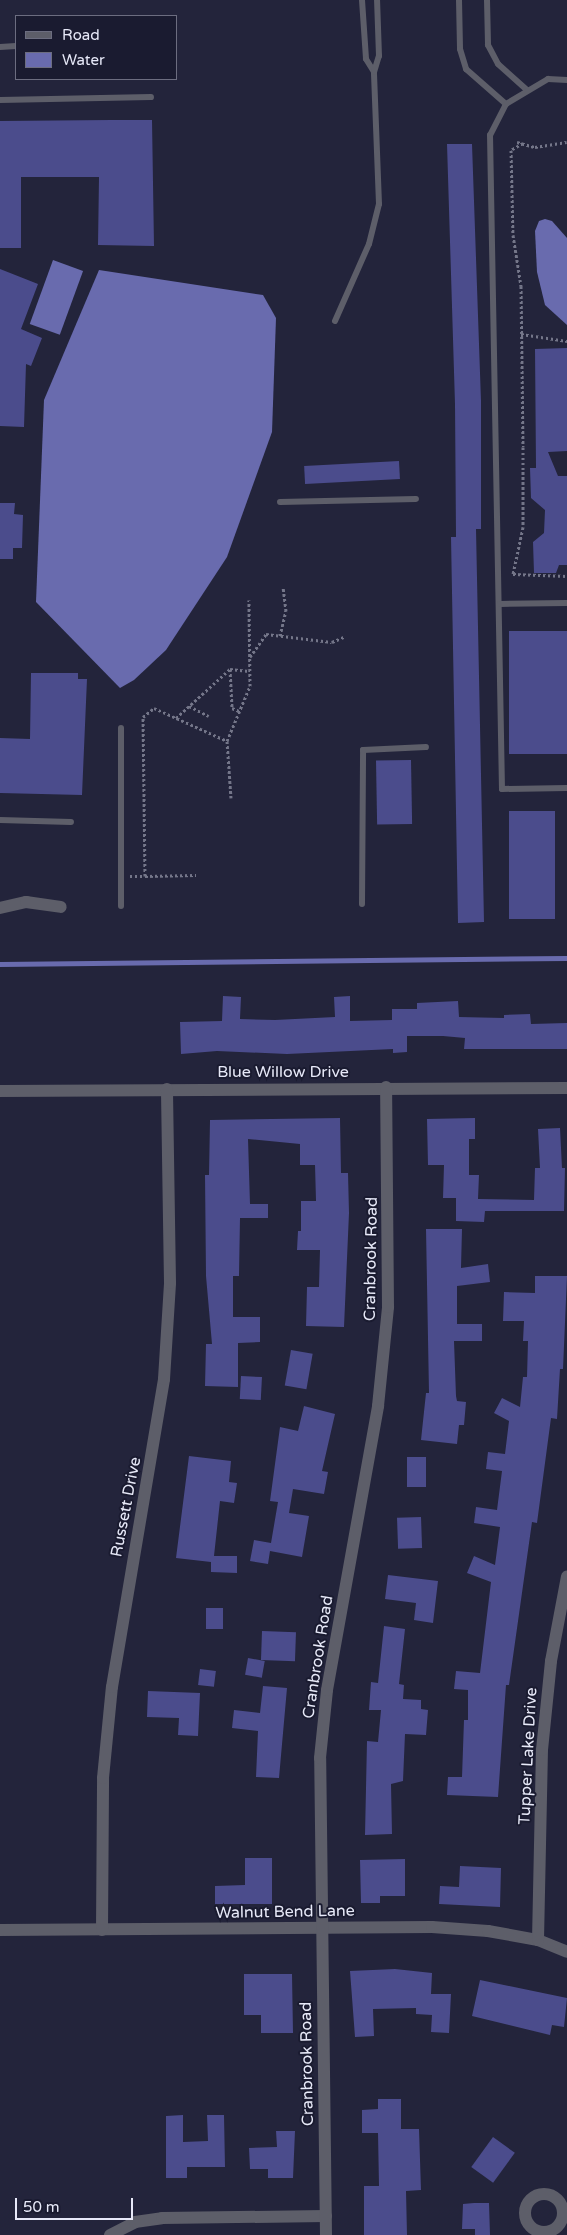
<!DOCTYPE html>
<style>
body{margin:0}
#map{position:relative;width:567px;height:2235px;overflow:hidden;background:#23243b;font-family:"Varela Round",sans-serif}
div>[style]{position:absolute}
.water>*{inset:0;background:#696bae;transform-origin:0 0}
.stream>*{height:5px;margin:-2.5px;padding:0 2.5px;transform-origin:2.5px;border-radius:2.5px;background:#696bae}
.building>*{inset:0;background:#4b4c8c;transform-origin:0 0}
.path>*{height:3px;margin-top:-1.5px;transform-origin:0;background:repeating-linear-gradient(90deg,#747689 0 2.5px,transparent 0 5px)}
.service>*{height:6px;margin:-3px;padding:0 3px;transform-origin:3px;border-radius:3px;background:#5d5e69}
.minor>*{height:12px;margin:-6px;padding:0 6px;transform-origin:6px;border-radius:6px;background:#5d5e69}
.minor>.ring{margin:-6px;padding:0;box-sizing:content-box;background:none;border:12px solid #5d5e69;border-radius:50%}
span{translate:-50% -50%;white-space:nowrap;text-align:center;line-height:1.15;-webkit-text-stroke:4px #1a1b30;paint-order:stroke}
.street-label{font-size:16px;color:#e7e9f8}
.legend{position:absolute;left:15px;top:15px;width:162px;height:65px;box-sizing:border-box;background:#1a1b30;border:1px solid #6c6d80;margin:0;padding:6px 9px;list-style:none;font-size:15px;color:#e7e9f8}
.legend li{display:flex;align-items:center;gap:10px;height:25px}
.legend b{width:25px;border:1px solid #6c6d80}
.scale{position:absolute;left:15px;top:2198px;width:118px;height:22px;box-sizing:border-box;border:2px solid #e7e9f8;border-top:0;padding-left:6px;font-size:15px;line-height:18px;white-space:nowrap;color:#e7e9f8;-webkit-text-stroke:4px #1a1b30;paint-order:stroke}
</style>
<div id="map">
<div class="water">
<div style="clip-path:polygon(545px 219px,552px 221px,567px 238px,567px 325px,545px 305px,537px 272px,535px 231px,539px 221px)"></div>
<div style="left:53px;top:260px;width:32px;height:68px;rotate:20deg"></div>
<div style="clip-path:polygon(99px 270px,263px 295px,276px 318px,272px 432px,227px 557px,166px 650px,134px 680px,120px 688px,36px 602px,44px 400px)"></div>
</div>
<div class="stream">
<div style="left:0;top:964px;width:567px;rotate:-0.61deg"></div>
</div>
<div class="building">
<div style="clip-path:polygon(112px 120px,152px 120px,154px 246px,98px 245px,99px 177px,21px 177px,21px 248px,0 248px,0 121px)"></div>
<div style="clip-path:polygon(447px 144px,472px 144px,481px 401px,481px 529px,476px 529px,484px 922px,458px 923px,451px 537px,456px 537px,455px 404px)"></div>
<div style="clip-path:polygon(0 269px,38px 284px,21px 329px,42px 338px,31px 366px,26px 364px,24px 427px,0 426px)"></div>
<div style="clip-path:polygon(567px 348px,567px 451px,548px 452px,558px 476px,567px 476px,567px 565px,559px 565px,556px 573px,534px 573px,533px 542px,544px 533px,545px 510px,531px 498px,530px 468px,536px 468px,535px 349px)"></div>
<div style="left:399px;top:461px;width:18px;height:95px;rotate:87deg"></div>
<div style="clip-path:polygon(0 503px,15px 503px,14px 514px,23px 515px,22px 548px,13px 548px,13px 559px,0 559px)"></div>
<div style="left:509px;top:631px;width:58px;height:123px"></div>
<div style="clip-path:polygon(31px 673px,78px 673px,78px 679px,87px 679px,82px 795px,0 793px,0 738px,30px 739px)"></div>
<div style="left:411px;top:760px;width:64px;height:35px;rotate:89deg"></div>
<div style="left:555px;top:811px;width:108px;height:46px;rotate:90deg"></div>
<div style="clip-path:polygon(223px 996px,241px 997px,240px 1019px,275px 1020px,335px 1017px,334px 997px,350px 996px,350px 1021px,392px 1020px,392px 1009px,417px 1009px,417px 1003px,458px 1001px,459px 1017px,504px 1018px,504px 1015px,530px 1014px,531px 1024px,567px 1023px,567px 1049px,464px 1049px,465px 1038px,443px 1036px,407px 1036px,407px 1052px,393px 1053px,393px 1049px,287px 1054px,217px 1051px,181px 1054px,180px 1022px,222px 1021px)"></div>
<div style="clip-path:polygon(340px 1118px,341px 1173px,348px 1173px,349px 1213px,344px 1327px,306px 1326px,307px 1287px,319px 1287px,320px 1250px,297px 1250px,298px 1231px,301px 1231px,301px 1201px,316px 1201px,315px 1165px,300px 1165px,300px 1144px,248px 1139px,250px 1204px,268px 1204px,268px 1218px,240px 1218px,239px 1276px,233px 1276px,233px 1317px,260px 1317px,260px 1342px,238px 1343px,238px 1387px,205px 1386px,206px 1344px,212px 1344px,206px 1276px,205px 1175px,209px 1175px,210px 1120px)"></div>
<div style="clip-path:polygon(475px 1118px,475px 1139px,469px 1139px,469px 1175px,479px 1175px,478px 1199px,534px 1200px,535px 1168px,540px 1168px,538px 1129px,560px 1128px,562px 1168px,565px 1168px,564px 1211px,485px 1211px,484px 1222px,456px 1221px,456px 1198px,443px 1198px,444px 1165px,428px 1165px,427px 1119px)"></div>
<div style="clip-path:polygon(426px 1229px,462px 1229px,461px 1268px,488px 1264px,490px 1282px,457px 1286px,457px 1324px,482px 1324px,482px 1341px,454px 1341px,456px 1396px,457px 1401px,466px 1402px,464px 1425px,459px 1425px,457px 1444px,421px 1440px,426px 1393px,429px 1393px)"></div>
<div style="clip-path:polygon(535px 1276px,567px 1276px,563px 1369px,560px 1369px,557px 1419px,551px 1418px,537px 1523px,532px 1522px,509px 1685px,506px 1685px,498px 1797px,447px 1795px,448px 1777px,462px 1777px,464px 1720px,468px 1720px,468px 1690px,454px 1689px,456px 1671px,480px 1673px,491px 1582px,467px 1573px,474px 1556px,495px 1565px,500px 1527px,474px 1523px,476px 1507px,497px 1510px,502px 1471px,486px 1469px,488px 1452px,505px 1454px,509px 1421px,494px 1413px,502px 1398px,520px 1407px,523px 1377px,527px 1377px,528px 1341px,523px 1341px,524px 1321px,503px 1321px,504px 1292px,535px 1293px)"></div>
<div style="left:291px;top:1350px;width:22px;height:36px;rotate:10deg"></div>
<div style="left:241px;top:1376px;width:21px;height:23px;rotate:3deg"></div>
<div style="clip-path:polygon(304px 1406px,335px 1414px,322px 1471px,328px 1472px,324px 1494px,293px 1489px,289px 1513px,309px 1516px,302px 1557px,270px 1551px,268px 1564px,250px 1561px,254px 1540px,271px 1543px,278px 1502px,270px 1501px,280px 1427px,298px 1431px)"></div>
<div style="clip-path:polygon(189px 1456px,231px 1461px,229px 1482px,237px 1483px,234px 1503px,220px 1501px,214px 1556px,237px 1556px,237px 1573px,211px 1572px,211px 1562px,176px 1558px)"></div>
<div style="left:426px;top:1457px;width:30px;height:19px;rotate:90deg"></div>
<div style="left:421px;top:1517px;width:31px;height:24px;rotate:88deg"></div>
<div style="clip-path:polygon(388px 1575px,438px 1581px,433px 1623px,414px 1620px,416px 1603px,385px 1599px)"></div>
<div style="left:206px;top:1608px;width:17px;height:21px"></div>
<div style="clip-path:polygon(384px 1626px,405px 1629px,399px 1684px,404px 1685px,403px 1699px,421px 1700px,421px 1709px,428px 1710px,426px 1735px,405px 1734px,403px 1781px,391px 1784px,392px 1834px,365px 1835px,367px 1741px,378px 1742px,381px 1710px,369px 1710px,371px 1682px,378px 1683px)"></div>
<div style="left:262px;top:1631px;width:34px;height:29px;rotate:2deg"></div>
<div style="left:248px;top:1658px;width:17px;height:17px;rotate:10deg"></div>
<div style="left:200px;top:1669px;width:16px;height:16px;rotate:7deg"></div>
<div style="clip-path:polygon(263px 1686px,287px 1688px,279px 1778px,256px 1777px,258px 1731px,232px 1728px,234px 1710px,260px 1713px)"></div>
<div style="clip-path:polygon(148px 1691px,200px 1693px,198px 1736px,178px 1735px,179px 1718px,147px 1717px)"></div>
<div style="clip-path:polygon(245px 1858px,272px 1858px,272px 1904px,215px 1904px,215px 1886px,245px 1885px)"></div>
<div style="clip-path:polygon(405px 1859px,405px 1896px,380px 1896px,380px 1903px,361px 1903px,360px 1860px)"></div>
<div style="clip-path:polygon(460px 1866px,501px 1868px,500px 1907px,439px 1904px,440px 1886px,459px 1887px)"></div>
<div style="clip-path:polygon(395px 1969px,432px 1973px,431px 1994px,451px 1994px,449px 2033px,431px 2032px,432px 2015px,416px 2014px,416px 2008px,373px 2009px,374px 2036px,355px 2037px,350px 1971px)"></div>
<div style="clip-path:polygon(244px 1974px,292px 1974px,293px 2033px,261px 2033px,261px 2015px,244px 2015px)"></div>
<div style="clip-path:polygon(480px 1980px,567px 1998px,564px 2027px,552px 2025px,550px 2035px,472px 2016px)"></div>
<div style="clip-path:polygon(378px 2099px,401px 2099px,401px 2129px,419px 2129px,421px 2190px,406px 2191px,407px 2235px,364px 2235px,364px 2186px,379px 2186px,378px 2133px,362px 2133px,362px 2110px,378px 2109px)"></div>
<div style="clip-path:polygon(183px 2115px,183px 2142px,208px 2141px,207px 2115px,224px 2115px,225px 2167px,187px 2167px,187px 2178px,166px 2178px,166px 2116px)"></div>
<div style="clip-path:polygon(276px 2131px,295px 2131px,293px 2178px,268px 2178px,268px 2169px,250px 2169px,249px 2148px,277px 2147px)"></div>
<div style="left:493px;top:2137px;width:27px;height:37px;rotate:36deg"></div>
<div style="clip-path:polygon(474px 2203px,489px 2203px,490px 2235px,475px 2235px,475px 2229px,462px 2229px,463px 2204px)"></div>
</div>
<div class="path">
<div style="left:517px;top:142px;width:19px;rotate:16deg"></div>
<div style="left:535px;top:147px;width:32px;rotate:-9deg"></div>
<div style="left:523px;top:143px;width:14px;rotate:150deg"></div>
<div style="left:511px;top:150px;width:85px;rotate:88.7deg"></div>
<div style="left:513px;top:235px;width:52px;rotate:81.1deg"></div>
<div style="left:521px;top:286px;width:161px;rotate:89.3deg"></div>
<div style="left:523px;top:447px;width:80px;rotate:90deg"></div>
<div style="left:523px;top:527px;width:48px;rotate:102deg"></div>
<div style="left:513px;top:574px;width:54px;rotate:2.1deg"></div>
<div style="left:521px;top:334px;width:47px;rotate:8.7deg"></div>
<div style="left:280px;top:636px;width:26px;rotate:-77deg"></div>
<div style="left:286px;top:611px;width:23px;rotate:-97deg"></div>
<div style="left:250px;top:657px;width:28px;rotate:-55deg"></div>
<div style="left:266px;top:634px;width:66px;rotate:6.9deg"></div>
<div style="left:332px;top:642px;width:13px;rotate:-23deg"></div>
<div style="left:230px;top:669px;width:39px;rotate:87deg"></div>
<div style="left:232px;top:708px;width:8px;rotate:23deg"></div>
<div style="left:189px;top:706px;width:22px;rotate:27deg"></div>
<div style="left:176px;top:718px;width:73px;rotate:-42.2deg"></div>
<div style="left:230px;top:669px;width:19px;rotate:6deg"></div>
<div style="left:227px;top:741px;width:60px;rotate:-67.3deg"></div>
<div style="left:250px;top:686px;width:86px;rotate:-90.7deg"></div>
<div style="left:130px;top:876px;width:15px"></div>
<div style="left:145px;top:876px;width:159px;rotate:-90.7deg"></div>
<div style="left:143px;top:717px;width:14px;rotate:-39deg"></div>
<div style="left:154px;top:708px;width:80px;rotate:24.3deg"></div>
<div style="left:227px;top:741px;width:57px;rotate:86deg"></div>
<div style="left:145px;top:876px;width:51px;rotate:-1.1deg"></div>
</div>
<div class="service">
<div style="left:362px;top:0;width:59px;rotate:86.1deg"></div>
<div style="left:366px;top:59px;width:15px;rotate:58deg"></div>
<div style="left:459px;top:0;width:49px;rotate:88.8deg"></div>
<div style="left:460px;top:49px;width:21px;rotate:73deg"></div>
<div style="left:466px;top:69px;width:53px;rotate:41.2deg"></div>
<div style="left:487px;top:0;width:45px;rotate:88.7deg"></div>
<div style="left:488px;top:45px;width:21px;rotate:62deg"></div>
<div style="left:498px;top:64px;width:39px;rotate:42deg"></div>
<div style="left:0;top:47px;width:16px;rotate:-4deg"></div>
<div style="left:567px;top:80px;width:19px;rotate:-177deg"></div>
<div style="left:548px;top:79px;width:49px;rotate:149.2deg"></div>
<div style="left:506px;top:104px;width:35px;rotate:117deg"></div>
<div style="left:490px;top:135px;width:654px;rotate:88.95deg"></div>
<div style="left:502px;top:789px;width:65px;rotate:-0.9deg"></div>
<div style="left:0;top:100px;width:151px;rotate:-1.1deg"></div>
<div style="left:335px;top:321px;width:84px;rotate:-66.2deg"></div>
<div style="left:369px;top:244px;width:41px;rotate:-76deg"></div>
<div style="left:379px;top:204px;width:132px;rotate:-92.2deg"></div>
<div style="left:374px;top:72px;width:17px;rotate:-73deg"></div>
<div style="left:379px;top:56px;width:56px;rotate:-92deg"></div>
<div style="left:280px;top:502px;width:136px;rotate:-1.3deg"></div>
<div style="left:500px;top:604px;width:67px;rotate:-0.9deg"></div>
<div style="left:121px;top:728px;width:178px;rotate:90deg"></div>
<div style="left:0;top:820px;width:71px;rotate:1.6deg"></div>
<div style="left:362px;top:904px;width:154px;rotate:-89.6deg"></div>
<div style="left:363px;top:750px;width:63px;rotate:-2.7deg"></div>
</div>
<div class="minor">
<div style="left:0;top:908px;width:27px;rotate:-13deg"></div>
<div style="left:26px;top:902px;width:35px;rotate:8deg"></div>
<div style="left:0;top:1091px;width:567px;rotate:-0.3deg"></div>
<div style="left:0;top:1930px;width:432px;rotate:-0.4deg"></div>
<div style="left:432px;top:1927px;width:56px;rotate:4.1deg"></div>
<div style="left:488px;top:1931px;width:51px;rotate:10.2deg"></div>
<div style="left:538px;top:1940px;width:31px;rotate:22deg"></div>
<div style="left:102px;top:1930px;width:152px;rotate:-89.6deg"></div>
<div style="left:103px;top:1778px;width:91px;rotate:-84.4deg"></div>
<div style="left:112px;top:1687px;width:312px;rotate:-80.4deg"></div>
<div style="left:164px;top:1379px;width:96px;rotate:-86.4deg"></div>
<div style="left:170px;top:1283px;width:194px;rotate:-90.9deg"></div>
<div style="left:538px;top:1940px;width:190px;rotate:-88.8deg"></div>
<div style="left:542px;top:1750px;width:89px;rotate:-84.2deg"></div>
<div style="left:551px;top:1661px;width:86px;rotate:-79.3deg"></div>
<div class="ring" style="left:525px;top:2194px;width:26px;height:26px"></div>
<div style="left:110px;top:2235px;width:28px;rotate:-27deg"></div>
<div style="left:135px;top:2222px;width:27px;rotate:-8deg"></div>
<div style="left:162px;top:2218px;width:164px;rotate:-0.7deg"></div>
<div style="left:326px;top:2235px;width:477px;rotate:-90.7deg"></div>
<div style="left:320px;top:1758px;width:68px;rotate:-84.1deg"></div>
<div style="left:327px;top:1690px;width:289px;rotate:-79.8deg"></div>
<div style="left:378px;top:1406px;width:100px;rotate:-84.2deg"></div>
<div style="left:388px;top:1307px;width:220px;rotate:-90.5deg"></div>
</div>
<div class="street-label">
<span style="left:283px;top:1072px">Blue Willow Drive</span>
<span style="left:371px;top:1259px;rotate:-89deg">Cranbrook Road</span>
<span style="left:126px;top:1507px;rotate:-79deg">Russett Drive</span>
<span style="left:318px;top:1657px;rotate:-81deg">Cranbrook Road</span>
<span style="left:528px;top:1756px;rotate:-87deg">Tupper Lake Drive</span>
<span style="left:285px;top:1912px;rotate:-1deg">Walnut Bend Lane</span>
<span style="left:307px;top:2064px;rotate:-91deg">Cranbrook Road</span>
</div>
<ul class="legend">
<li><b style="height:6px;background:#5d5e69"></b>Road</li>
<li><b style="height:14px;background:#696bae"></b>Water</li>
</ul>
<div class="scale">50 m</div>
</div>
